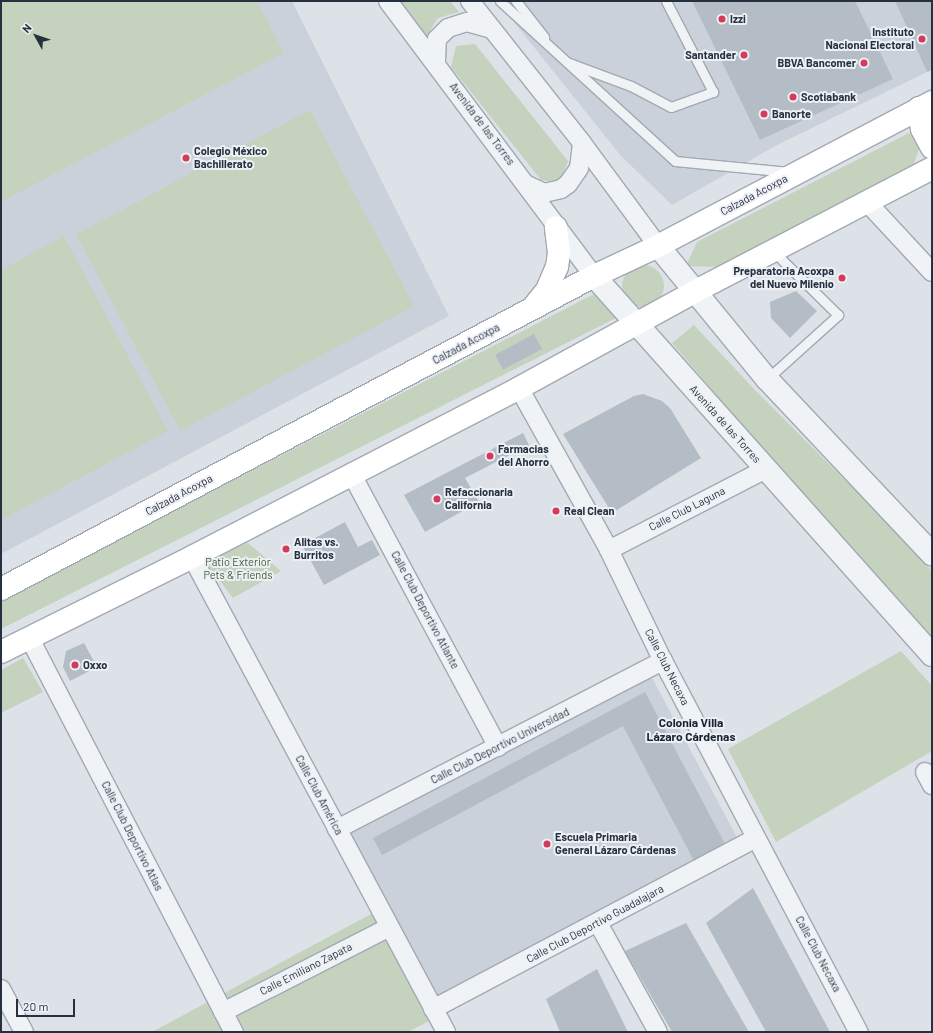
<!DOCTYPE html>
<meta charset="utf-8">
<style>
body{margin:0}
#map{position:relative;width:933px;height:1033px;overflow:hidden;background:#dde2e8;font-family:Barlow,sans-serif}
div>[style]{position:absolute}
.built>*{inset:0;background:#cbd1da;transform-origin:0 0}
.green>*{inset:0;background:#c4d2be;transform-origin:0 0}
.round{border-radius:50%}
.building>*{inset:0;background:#b4bcc5;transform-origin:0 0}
.roads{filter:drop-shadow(1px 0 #a2a9b2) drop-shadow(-1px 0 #a2a9b2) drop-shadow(0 1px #a2a9b2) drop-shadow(0 -1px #a2a9b2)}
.service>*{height:9px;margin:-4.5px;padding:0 4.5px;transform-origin:4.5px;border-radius:4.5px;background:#f0f3f6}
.minor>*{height:18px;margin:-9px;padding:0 9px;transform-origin:9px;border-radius:9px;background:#f0f3f6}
.tertiary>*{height:22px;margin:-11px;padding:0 11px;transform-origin:11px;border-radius:11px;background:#f0f3f6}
.secondary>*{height:22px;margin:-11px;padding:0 11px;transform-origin:11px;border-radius:11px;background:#fff}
.dots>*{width:11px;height:11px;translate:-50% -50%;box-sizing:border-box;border:2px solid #edf1f6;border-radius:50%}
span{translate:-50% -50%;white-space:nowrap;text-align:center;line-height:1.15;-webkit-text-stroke:4px #edf1f6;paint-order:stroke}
.poi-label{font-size:11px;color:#263140;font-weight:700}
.left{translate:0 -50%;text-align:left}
.right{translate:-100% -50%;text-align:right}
.street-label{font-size:11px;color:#263140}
.park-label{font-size:11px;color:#3d5c32}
.neighbourhood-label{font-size:12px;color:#182230;font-weight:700}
.frame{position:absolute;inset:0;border:2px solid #263140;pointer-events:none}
.north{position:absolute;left:16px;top:16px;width:40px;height:40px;-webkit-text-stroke:3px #edf1f6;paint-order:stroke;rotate:310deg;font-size:11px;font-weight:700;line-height:16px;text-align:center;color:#263140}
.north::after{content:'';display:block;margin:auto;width:14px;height:18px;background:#263140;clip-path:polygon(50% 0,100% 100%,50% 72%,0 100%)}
.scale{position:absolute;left:16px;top:999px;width:59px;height:18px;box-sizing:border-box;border:2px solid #263140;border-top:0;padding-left:5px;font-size:12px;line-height:14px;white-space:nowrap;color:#263140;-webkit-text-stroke:3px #edf1f6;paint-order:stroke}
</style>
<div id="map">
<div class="built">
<div style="clip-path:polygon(1px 1px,292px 1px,449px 316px,1px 554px)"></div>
<div style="clip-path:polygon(497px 1px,913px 1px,898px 8px,927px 72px,775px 146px,672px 205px,621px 156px)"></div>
<div style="left:649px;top:672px;width:204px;height:341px;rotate:62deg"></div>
</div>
<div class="green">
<div style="clip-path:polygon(1px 1px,257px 1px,284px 53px,1px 202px)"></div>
<div style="clip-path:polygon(398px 1px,450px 1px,459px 12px,438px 18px,426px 37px)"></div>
<div style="clip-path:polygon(475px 44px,568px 161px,560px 183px,541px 180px,451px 67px,456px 46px)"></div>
<div style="left:310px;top:110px;width:222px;height:265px;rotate:62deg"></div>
<div style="clip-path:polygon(909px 133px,921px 144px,913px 166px,718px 267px,686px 266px,697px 242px)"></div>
<div style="clip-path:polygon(64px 236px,168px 431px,1px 520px,1px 270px)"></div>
<div class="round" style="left:622px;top:265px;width:42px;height:42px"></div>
<div style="clip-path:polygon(596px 293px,618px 317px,1px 629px,1px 600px)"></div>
<div style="clip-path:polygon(694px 325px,754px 389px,902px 537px,932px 571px,932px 639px,867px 570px,672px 343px)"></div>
<div style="clip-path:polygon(248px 543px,281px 571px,233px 598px,204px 560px)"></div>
<div style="clip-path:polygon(901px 651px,932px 686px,932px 751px,776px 842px,728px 749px)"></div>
<div style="clip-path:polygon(23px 658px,43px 692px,1px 713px,1px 670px)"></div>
<div style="clip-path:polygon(373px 913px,431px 1020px,408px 1032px,152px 1032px)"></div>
</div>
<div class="building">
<div style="clip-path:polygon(692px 1px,855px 1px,893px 79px,760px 140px)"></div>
<div style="clip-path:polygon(895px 1px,932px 1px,932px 70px,927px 72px)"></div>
<div style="clip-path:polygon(796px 291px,817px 311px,790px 338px,771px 318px,770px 302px)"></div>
<div style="left:534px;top:334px;width:17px;height:44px;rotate:62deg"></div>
<div style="clip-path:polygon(643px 394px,662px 401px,670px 408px,701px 458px,612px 513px,563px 434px,634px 396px)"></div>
<div style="clip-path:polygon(523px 433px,529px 445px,465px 478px,479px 502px,425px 532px,404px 495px)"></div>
<div style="clip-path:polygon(345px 522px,358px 547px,372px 540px,380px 555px,324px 585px,302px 545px)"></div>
<div style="clip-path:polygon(84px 643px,97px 667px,70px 681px,63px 667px,66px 651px)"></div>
<div style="clip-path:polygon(645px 692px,725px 844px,694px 861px,623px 726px,382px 855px,373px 838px)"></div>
<div style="clip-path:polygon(753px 888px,830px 1032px,766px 1032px,706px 923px)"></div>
<div style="clip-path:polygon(686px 923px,749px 1032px,672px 1032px,625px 951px)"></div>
<div style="clip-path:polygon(597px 969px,628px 1032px,560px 1032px,546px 999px)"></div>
</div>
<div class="roads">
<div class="service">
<div style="left:500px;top:1px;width:237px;rotate:42.4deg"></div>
<div style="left:675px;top:161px;width:115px;rotate:5.5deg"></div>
<div style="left:516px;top:1px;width:46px;rotate:52.1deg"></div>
<div style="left:569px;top:63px;width:66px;rotate:20.4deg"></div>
<div style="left:631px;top:86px;width:45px;rotate:27.7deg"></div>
<div style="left:671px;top:107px;width:45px;rotate:-19.7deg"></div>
<div style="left:713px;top:92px;width:102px;rotate:-117.3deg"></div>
<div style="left:767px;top:379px;width:96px;rotate:-42deg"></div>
<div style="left:838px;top:315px;width:91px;rotate:-135.4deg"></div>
</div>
<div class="minor">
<div style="left:388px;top:1px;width:344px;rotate:53.2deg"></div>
<div style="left:470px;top:1px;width:181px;rotate:51.7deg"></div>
<div style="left:582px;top:143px;width:128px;rotate:53.6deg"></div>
<div style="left:436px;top:63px;width:24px;rotate:-88deg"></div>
<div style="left:437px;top:39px;width:16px;rotate:-45deg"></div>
<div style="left:448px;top:28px;width:20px;rotate:-18deg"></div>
<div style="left:467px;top:22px;width:26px;rotate:16deg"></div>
<div style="left:527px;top:185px;width:19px;rotate:25deg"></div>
<div style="left:544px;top:193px;width:17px;rotate:-13deg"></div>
<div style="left:561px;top:189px;width:9px;rotate:-36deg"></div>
<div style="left:568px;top:184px;width:19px;rotate:-55deg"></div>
<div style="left:579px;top:168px;width:25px;rotate:-83deg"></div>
<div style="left:866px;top:201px;width:97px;rotate:47.1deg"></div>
<div style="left:519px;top:388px;width:185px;rotate:60.9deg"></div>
<div style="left:609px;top:550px;width:123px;rotate:64.1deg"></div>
<div style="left:663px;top:661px;width:420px;rotate:62.2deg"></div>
<div style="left:351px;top:473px;width:311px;rotate:61.8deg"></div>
<div style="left:609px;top:550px;width:177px;rotate:-27.3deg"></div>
<div style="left:192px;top:557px;width:539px;rotate:61.86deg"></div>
<div style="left:30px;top:639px;width:443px;rotate:62.6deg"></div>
<div style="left:925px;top:772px;width:15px;rotate:62deg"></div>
<div style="left:337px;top:829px;width:367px;rotate:-27.3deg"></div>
<div style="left:598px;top:923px;width:124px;rotate:61.2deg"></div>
<div style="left:1px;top:989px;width:49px;rotate:61.9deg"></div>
<div style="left:433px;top:1009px;width:365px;rotate:-27.9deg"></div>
<div style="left:223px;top:1012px;width:187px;rotate:-27deg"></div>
</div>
<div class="tertiary">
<div style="left:658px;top:246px;width:172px;rotate:50.7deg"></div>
<div style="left:767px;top:379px;width:241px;rotate:46.7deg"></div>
<div style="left:594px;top:276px;width:508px;rotate:48.27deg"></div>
</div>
<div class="secondary">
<div style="left:919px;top:108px;width:21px;rotate:82deg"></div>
<div style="left:922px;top:129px;width:21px;rotate:62deg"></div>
<div style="left:535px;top:305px;width:19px;rotate:-51deg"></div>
<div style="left:547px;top:290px;width:25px;rotate:-67deg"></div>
<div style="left:557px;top:267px;width:14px;rotate:-82deg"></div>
<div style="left:559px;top:253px;width:26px;rotate:-97deg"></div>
<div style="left:1px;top:589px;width:671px;rotate:-27.83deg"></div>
<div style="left:594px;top:276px;width:71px;rotate:-25.1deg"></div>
<div style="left:658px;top:246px;width:310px;rotate:-27.7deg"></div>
<div style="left:1px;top:652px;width:213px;rotate:-26.4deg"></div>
<div style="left:192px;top:557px;width:368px;rotate:-27.3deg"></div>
<div style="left:519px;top:388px;width:200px;rotate:-28.7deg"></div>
<div style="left:694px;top:292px;width:268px;rotate:-27.5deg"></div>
</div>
</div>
<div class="dots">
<div style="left:722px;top:19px;background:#d53a5b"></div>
<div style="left:922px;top:39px;background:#d53a5b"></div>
<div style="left:744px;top:55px;background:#d53a5b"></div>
<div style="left:864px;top:63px;background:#d53a5b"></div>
<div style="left:793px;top:97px;background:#d53a5b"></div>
<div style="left:764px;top:114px;background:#d53a5b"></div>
<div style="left:186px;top:158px;background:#d53a5b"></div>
<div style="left:842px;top:278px;background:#d53a5b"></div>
<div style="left:490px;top:456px;background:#d53a5b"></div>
<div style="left:437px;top:499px;background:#d53a5b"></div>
<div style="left:556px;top:511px;background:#d53a5b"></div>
<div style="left:286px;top:549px;background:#d53a5b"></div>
<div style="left:75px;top:665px;background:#d53a5b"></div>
<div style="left:547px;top:844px;background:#d53a5b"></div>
</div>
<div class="poi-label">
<span class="left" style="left:730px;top:19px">Izzi</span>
<span class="right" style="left:914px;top:39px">Instituto<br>Nacional Electoral</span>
<span class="right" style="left:736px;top:55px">Santander</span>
<span class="right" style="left:856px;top:63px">BBVA Bancomer</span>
<span class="left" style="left:801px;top:97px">Scotiabank</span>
<span class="left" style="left:772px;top:114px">Banorte</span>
<span class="left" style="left:194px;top:158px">Colegio México<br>Bachillerato</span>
<span class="right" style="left:834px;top:278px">Preparatoria Acoxpa<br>del Nuevo Milenio</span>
<span class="left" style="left:498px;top:456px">Farmacias<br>del Ahorro</span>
<span class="left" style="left:445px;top:499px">Refaccionaria<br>California</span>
<span class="left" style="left:564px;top:511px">Real Clean</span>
<span class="left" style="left:294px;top:549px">Alitas vs.<br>Burritos</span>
<span class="left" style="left:83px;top:665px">Oxxo</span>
<span class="left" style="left:555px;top:844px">Escuela Primaria<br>General Lázaro Cárdenas</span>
</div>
<div class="street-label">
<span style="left:482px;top:124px;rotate:53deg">Avenida de las Torres</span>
<span style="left:754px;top:195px;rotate:-28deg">Calzada Acoxpa</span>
<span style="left:466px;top:344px;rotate:-28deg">Calzada Acoxpa</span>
<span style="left:725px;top:424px;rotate:48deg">Avenida de las Torres</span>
<span style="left:179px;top:495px;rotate:-28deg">Calzada Acoxpa</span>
<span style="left:687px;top:509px;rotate:-27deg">Calle Club Laguna</span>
<span style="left:425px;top:610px;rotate:62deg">Calle Club Deportivo Atlante</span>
<span style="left:667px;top:667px;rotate:63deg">Calle Club Necaxa</span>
<span style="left:500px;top:746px;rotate:-27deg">Calle Club Deportivo Universidad</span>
<span style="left:319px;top:795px;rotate:62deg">Calle Club América</span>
<span style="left:132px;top:836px;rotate:63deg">Calle Club Deportivo Atlas</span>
<span style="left:595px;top:924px;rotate:-28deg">Calle Club Deportivo Guadalajara</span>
<span style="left:818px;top:954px;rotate:62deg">Calle Club Necaxa</span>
<span style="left:306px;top:969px;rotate:-27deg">Calle Emiliano Zapata</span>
</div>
<div class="park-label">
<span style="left:238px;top:569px">Patio Exterior<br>Pets &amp; Friends</span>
</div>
<div class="neighbourhood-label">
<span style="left:691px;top:730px">Colonia Villa<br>Lázaro Cárdenas</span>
</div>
<div class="frame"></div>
<div class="north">N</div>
<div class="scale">20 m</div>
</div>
